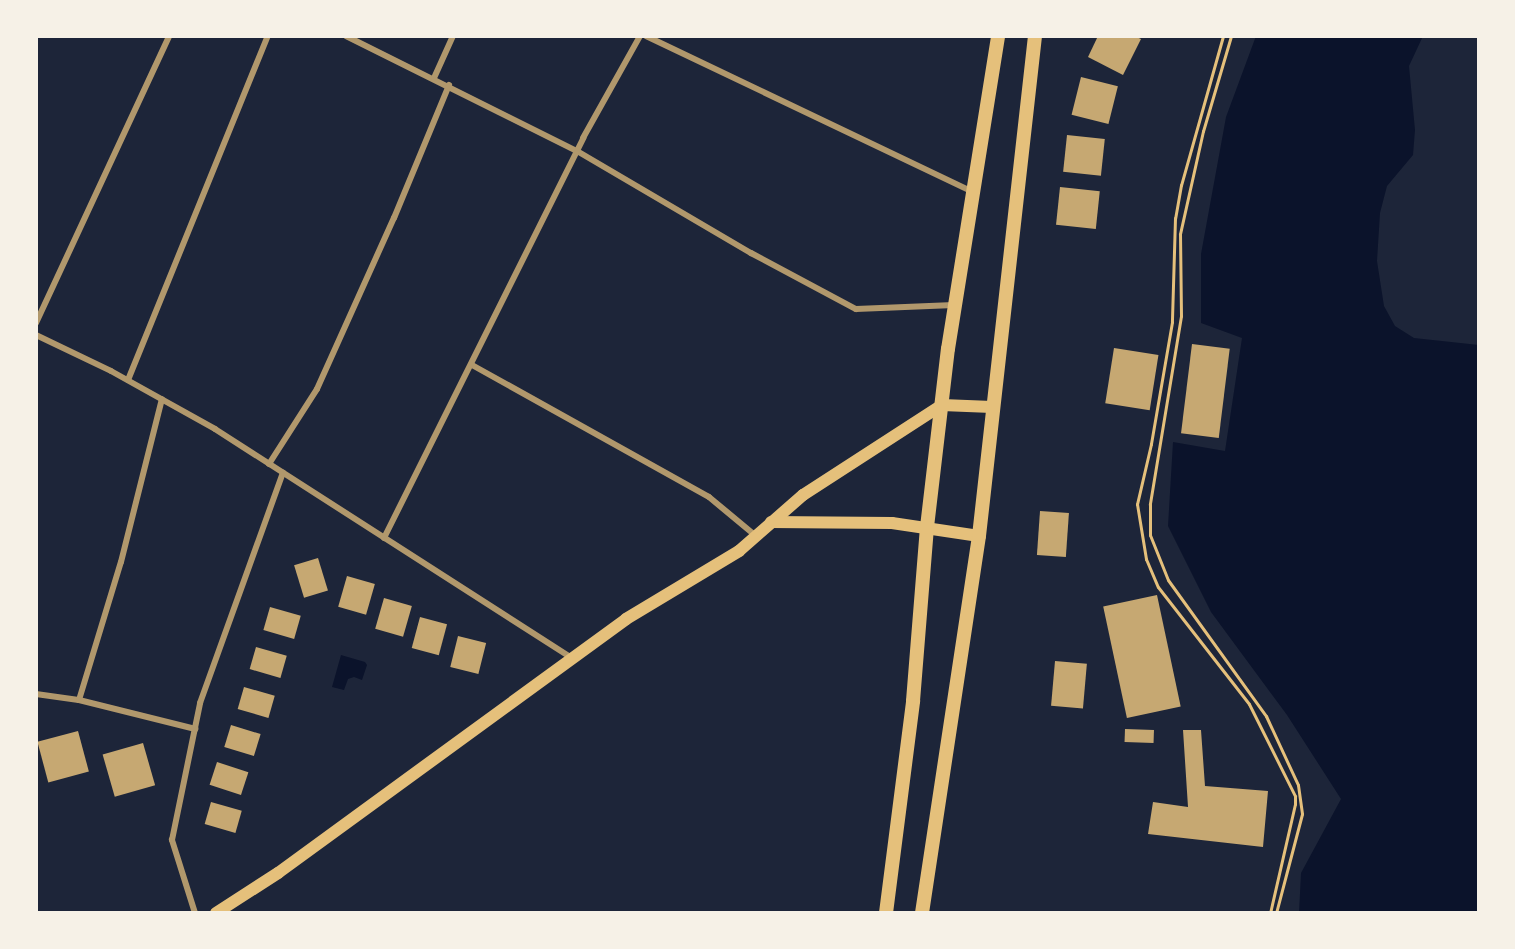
<!DOCTYPE html>
<style>
body{margin:0}
#map{position:relative;width:1515px;height:949px;overflow:hidden;background:#14213d;font-family:Cabin,sans-serif}
div>[style]{position:absolute}
.green>*{inset:0;background:#1d2539;transform-origin:0 0}
.water>*{inset:0;background:#0b132b}
.building>*{inset:0;background:#c6a872;transform-origin:0 0}
.path>*{height:3px;margin:-1.5px;padding:0 1.5px;transform-origin:1.5px;border-radius:1.5px;background:#e5c07b}
.minor>*{height:6px;margin:-3px;padding:0 3px;transform-origin:3px;border-radius:3px;background:#b1986c}
.secondary>*{height:12px;margin:-6px;padding:0 6px;transform-origin:6px;border-radius:6px;background:#e5c07b}
.trunk>*{height:14px;margin:-7px;padding:0 7px;transform-origin:7px;border-radius:7px;background:#e5c07b}
span{translate:-50% -50%;white-space:nowrap;text-align:center;line-height:1.15;-webkit-text-stroke:4.5px #f6f1e7;paint-order:stroke}
.frame{position:absolute;inset:0;border:38px solid #f6f1e7;pointer-events:none}
</style>
<div id="map">
<div class="green">
<div style="left:36px;top:36px;width:1443px;height:877px"></div>
</div>
<div class="water">
<div style="clip-path:polygon(1256px 36px,1423px 36px,1409px 66px,1415px 130px,1413px 155px,1387px 186px,1380px 213px,1377px 261px,1384px 306px,1395px 326px,1414px 338px,1479px 345px,1479px 913px,1299px 913px,1301px 873px,1341px 799px,1287px 715px,1211px 612px,1168px 526px,1173px 442px,1225px 451px,1242px 338px,1201px 323px,1201px 254px,1226px 117px)"></div>
<div style="clip-path:polygon(341px 655px,365px 662px,367px 665px,362px 680px,354px 677px,348px 679px,344px 690px,332px 687px)"></div>
</div>
<div class="building">
<div style="clip-path:polygon(1098px 36px,1134px 36px,1141px 39px,1123px 75px,1088px 57px)"></div>
<div style="left:1081px;top:77px;width:38px;height:39px;rotate:14deg"></div>
<div style="left:1067px;top:135px;width:38px;height:37px;rotate:6deg"></div>
<div style="left:1060px;top:187px;width:40px;height:38px;rotate:6deg"></div>
<div style="left:1192px;top:344px;width:38px;height:90px;rotate:7deg"></div>
<div style="left:1114px;top:348px;width:45px;height:56px;rotate:9deg"></div>
<div style="left:1040px;top:511px;width:29px;height:44px;rotate:4deg"></div>
<div style="left:318px;top:558px;width:34px;height:25px;rotate:73deg"></div>
<div style="left:347px;top:576px;width:29px;height:32px;rotate:16deg"></div>
<div style="left:1157px;top:595px;width:114px;height:55px;rotate:78deg"></div>
<div style="left:384px;top:598px;width:29px;height:32px;rotate:16deg"></div>
<div style="left:270px;top:607px;width:32px;height:24px;rotate:16deg"></div>
<div style="left:420px;top:617px;width:28px;height:32px;rotate:15deg"></div>
<div style="left:458px;top:636px;width:29px;height:32px;rotate:14deg"></div>
<div style="left:256px;top:647px;width:32px;height:23px;rotate:16deg"></div>
<div style="left:1055px;top:661px;width:32px;height:45px;rotate:5deg"></div>
<div style="left:244px;top:687px;width:32px;height:23px;rotate:16deg"></div>
<div style="left:231px;top:725px;width:31px;height:23px;rotate:17deg"></div>
<div style="left:1125px;top:729px;width:29px;height:13px;rotate:2deg"></div>
<div style="clip-path:polygon(1183px 730px,1201px 730px,1205px 786px,1268px 791px,1263px 847px,1148px 834px,1153px 802px,1188px 807px)"></div>
<div style="left:78px;top:731px;width:42px;height:42px;rotate:75deg"></div>
<div style="left:143px;top:743px;width:44px;height:42px;rotate:74deg"></div>
<div style="left:217px;top:762px;width:33px;height:24px;rotate:18deg"></div>
<div style="left:211px;top:802px;width:32px;height:23px;rotate:16deg"></div>
</div>
<div class="path">
<div style="left:1223px;top:36px;width:155px;rotate:105.7deg"></div>
<div style="left:1181px;top:185px;width:34px;rotate:100deg"></div>
<div style="left:1175px;top:218px;width:104px;rotate:91.7deg"></div>
<div style="left:1172px;top:322px;width:124px;rotate:99.8deg"></div>
<div style="left:1151px;top:444px;width:62px;rotate:103.1deg"></div>
<div style="left:1137px;top:504px;width:56px;rotate:80.7deg"></div>
<div style="left:1146px;top:559px;width:30px;rotate:67deg"></div>
<div style="left:1158px;top:587px;width:148px;rotate:52.1deg"></div>
<div style="left:1249px;top:704px;width:103px;rotate:63.4deg"></div>
<div style="left:1295px;top:796px;width:8px;rotate:90deg"></div>
<div style="left:1295px;top:804px;width:112px;rotate:102.9deg"></div>
<div style="left:1231px;top:36px;width:99px;rotate:106.4deg"></div>
<div style="left:1203px;top:131px;width:106px;rotate:102.6deg"></div>
<div style="left:1180px;top:234px;width:82px;rotate:89.3deg"></div>
<div style="left:1181px;top:316px;width:191px;rotate:99.4deg"></div>
<div style="left:1150px;top:504px;width:31px;rotate:90deg"></div>
<div style="left:1150px;top:535px;width:48px;rotate:68.2deg"></div>
<div style="left:1168px;top:580px;width:168px;rotate:54.2deg"></div>
<div style="left:1266px;top:716px;width:76px;rotate:65.1deg"></div>
<div style="left:1298px;top:785px;width:29px;rotate:82deg"></div>
<div style="left:1302px;top:814px;width:102px;rotate:104.7deg"></div>
</div>
<div class="minor">
<div style="left:346px;top:36px;width:258px;rotate:26.5deg"></div>
<div style="left:577px;top:151px;width:202px;rotate:30.4deg"></div>
<div style="left:751px;top:253px;width:119px;rotate:28.1deg"></div>
<div style="left:856px;top:309px;width:98px;rotate:-2.3deg"></div>
<div style="left:646px;top:36px;width:362px;rotate:25.5deg"></div>
<div style="left:434px;top:78px;width:46px;rotate:-65.7deg"></div>
<div style="left:36px;top:323px;width:316px;rotate:-65.1deg"></div>
<div style="left:36px;top:335px;width:83px;rotate:25.6deg"></div>
<div style="left:111px;top:371px;width:119px;rotate:29.1deg"></div>
<div style="left:215px;top:429px;width:424px;rotate:32.7deg"></div>
<div style="left:472px;top:365px;width:271px;rotate:29.1deg"></div>
<div style="left:709px;top:497px;width:61px;rotate:39.7deg"></div>
<div style="left:128px;top:380px;width:371px;rotate:-67.9deg"></div>
<div style="left:269px;top:464px;width:89px;rotate:-57.4deg"></div>
<div style="left:317px;top:389px;width:188px;rotate:-65.8deg"></div>
<div style="left:394px;top:218px;width:144px;rotate:-67.5deg"></div>
<div style="left:384px;top:538px;width:447px;rotate:-63.5deg"></div>
<div style="left:583px;top:138px;width:117px;rotate:-60.8deg"></div>
<div style="left:36px;top:694px;width:43px;rotate:7.9deg"></div>
<div style="left:79px;top:700px;width:120px;rotate:14deg"></div>
<div style="left:79px;top:700px;width:144px;rotate:-73.1deg"></div>
<div style="left:121px;top:562px;width:168px;rotate:-75.9deg"></div>
<div style="left:195px;top:913px;width:77px;rotate:-107.5deg"></div>
<div style="left:172px;top:840px;width:140px;rotate:-78.4deg"></div>
<div style="left:200px;top:703px;width:245px;rotate:-70.2deg"></div>
</div>
<div class="secondary">
<div style="left:771px;top:522px;width:121px;rotate:0.5deg"></div>
<div style="left:892px;top:523px;width:88px;rotate:8.5deg"></div>
<div style="left:216px;top:913px;width:74px;rotate:-32.8deg"></div>
<div style="left:278px;top:873px;width:431px;rotate:-36.1deg"></div>
<div style="left:626px;top:619px;width:132px;rotate:-31deg"></div>
<div style="left:739px;top:551px;width:85px;rotate:-41.2deg"></div>
<div style="left:803px;top:495px;width:166px;rotate:-32.9deg"></div>
<div style="left:942px;top:405px;width:50px;rotate:2.3deg"></div>
</div>
<div class="trunk">
<div style="left:886px;top:913px;width:214px;rotate:-82.7deg"></div>
<div style="left:913px;top:701px;width:175px;rotate:-85.4deg"></div>
<div style="left:927px;top:527px;width:179px;rotate:-83.3deg"></div>
<div style="left:948px;top:349px;width:317px;rotate:-80.9deg"></div>
<div style="left:922px;top:913px;width:381px;rotate:-81.4deg"></div>
<div style="left:979px;top:536px;width:503px;rotate:-83.61deg"></div>
</div>
<div class="frame"></div>
</div>
